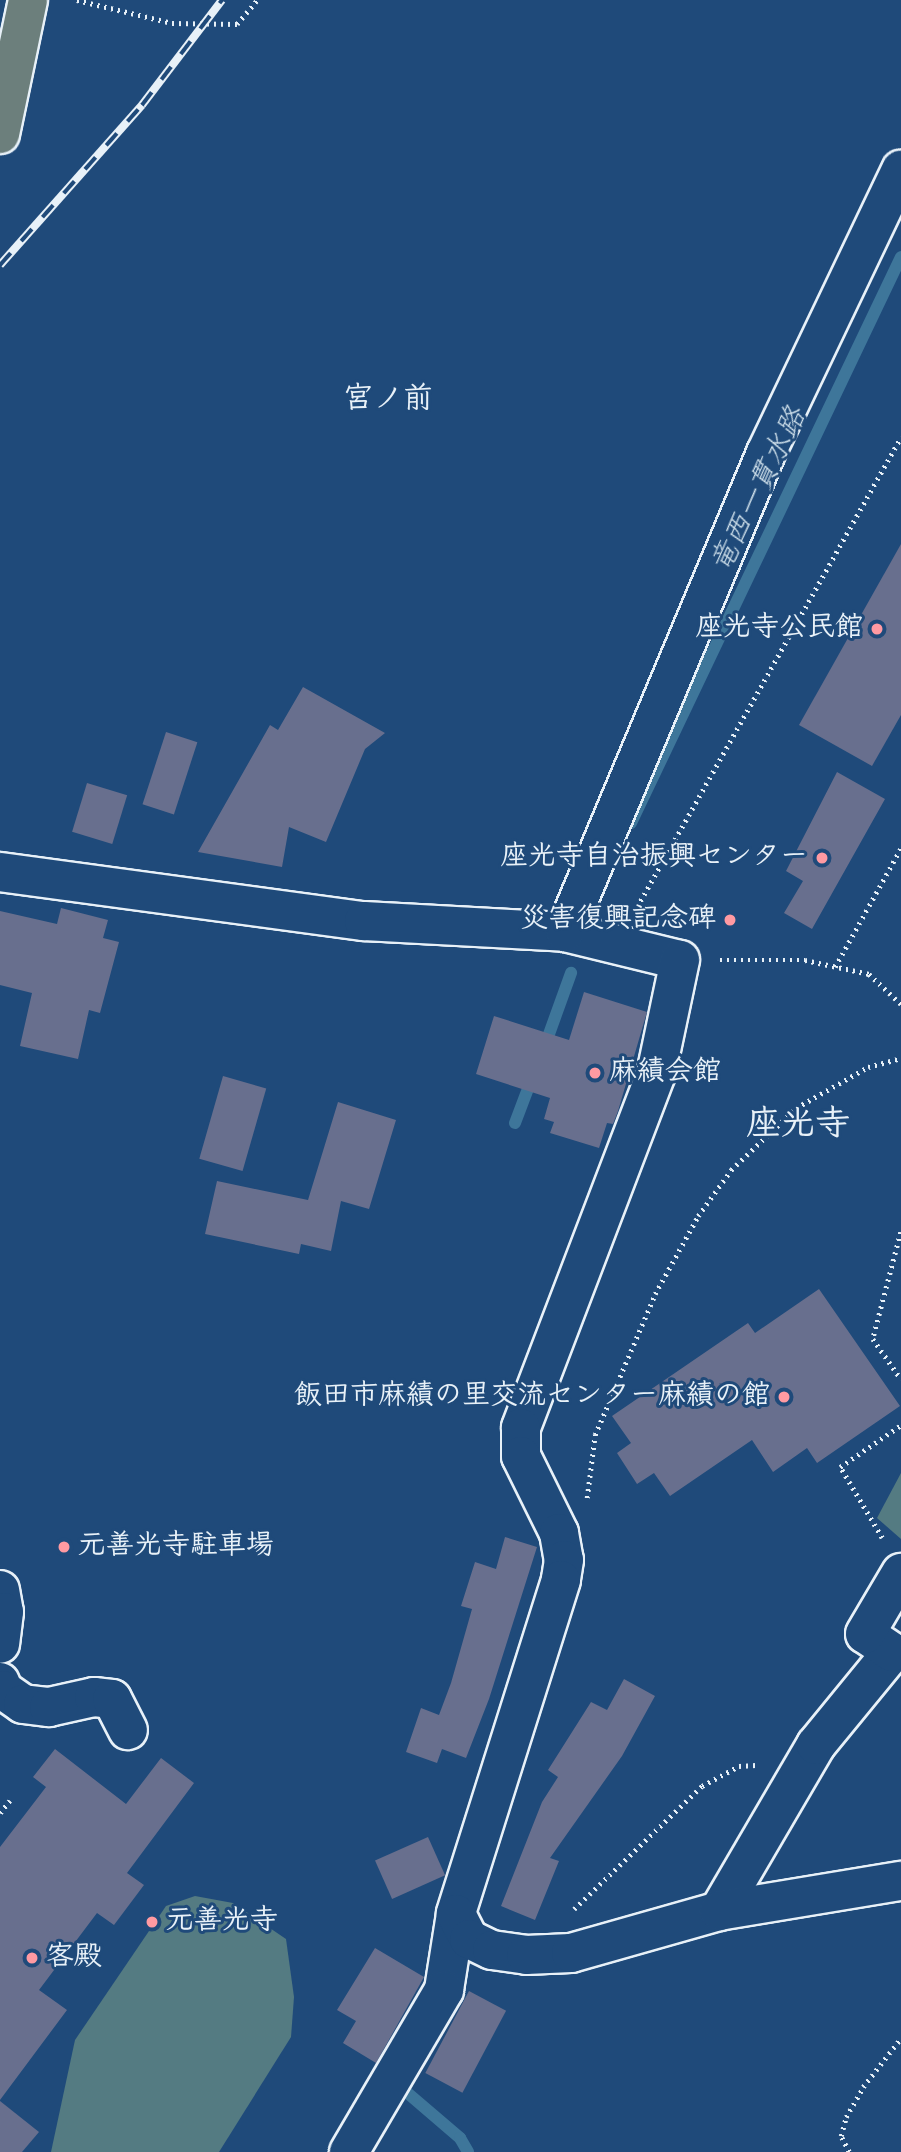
<!DOCTYPE html>
<meta charset="utf-8">
<style>
body{margin:0}
#map{position:relative;width:901px;height:2152px;overflow:hidden;background:#1f4a7a;font-family:"Indie Flower","Klee One",sans-serif}
div>[style]{position:absolute}
.green>*{inset:0;background:#547b82}
.stream>*{height:12px;margin:-6px;padding:0 6px;transform-origin:6px;border-radius:6px;background:#3e769a}
.building>*{inset:0;background:#686f8e;transform-origin:0 0}
.path>*{height:4.5px;margin-top:-2.25px;transform-origin:0;background:repeating-linear-gradient(90deg,#e8f1f8 0 2px,transparent 0 7px)}
.roads{filter:drop-shadow(2px 0 #e8f1f8) drop-shadow(-2px 0 #e8f1f8) drop-shadow(0 2px #e8f1f8) drop-shadow(0 -2px #e8f1f8)}
.minor>*{height:38px;margin:-19px;padding:0 19px;transform-origin:19px;border-radius:19px;background:#1f4a7a}
.major>*{height:38px;margin:-19px;padding:0 19px;transform-origin:19px;border-radius:19px;background:#6c7f7c}
.rail>*{height:8px;margin-top:-4px;transform-origin:0;background:repeating-linear-gradient(90deg,#1f4a7a 0 16px,#e8f1f8 0 32px);box-sizing:border-box;border-block:2px solid #e8f1f8}
.dots>*{width:19px;height:19px;translate:-50% -50%;box-sizing:border-box;border:4px solid #1f4a7a;border-radius:50%}
span{translate:-50% -50%;white-space:nowrap;text-align:center;line-height:1.15;-webkit-text-stroke:6px #1f4a7a;paint-order:stroke}
.poi-label{font-size:28px;color:#e8f1f8;font-weight:700}
.right{translate:-100% -50%;text-align:right}
.left{translate:0 -50%;text-align:left}
.neighbourhood-label{font-size:30px;color:#e8f1f8;font-weight:700}
.water-label{font-size:30px;color:#cedfea;font-style:italic}
.district-label{font-size:35px;color:#e8f1f8;font-weight:700}
</style>
<div id="map">
<div class="green">
<div style="clip-path:polygon(901px 1473px,901px 1539px,877px 1518px)"></div>
<div style="clip-path:polygon(195px 1896px,233px 1903px,286px 1939px,294px 1997px,291px 2037px,219px 2152px,51px 2152px,75px 2040px,166px 1906px)"></div>
</div>
<div class="stream">
<div style="left:631px;top:823px;width:627px;rotate:-64.5deg"></div>
<div style="left:544px;top:1048px;width:80px;rotate:-70.2deg"></div>
<div style="left:515px;top:1123px;width:48px;rotate:-69.3deg"></div>
<div style="left:404px;top:2090px;width:74px;rotate:40.6deg"></div>
<div style="left:460px;top:2138px;width:16px;rotate:60deg"></div>
</div>
<div class="building">
<div style="clip-path:polygon(901px 544px,901px 715px,872px 766px,799px 725px)"></div>
<div style="clip-path:polygon(303px 687px,385px 733px,365px 749px,326px 842px,289px 827px,282px 867px,198px 852px,270px 725px,278px 730px)"></div>
<div style="left:166px;top:732px;width:33px;height:76px;rotate:18deg"></div>
<div style="clip-path:polygon(837px 772px,885px 799px,812px 929px,784px 913px,803px 881px,786px 871px)"></div>
<div style="left:87px;top:783px;width:42px;height:51px;rotate:17deg"></div>
<div style="clip-path:polygon(61px 908px,108px 920px,103px 938px,119px 942px,100px 1013px,89px 1010px,78px 1059px,20px 1046px,32px 993px,0 985px,0 911px,57px 924px)"></div>
<div style="clip-path:polygon(584px 992px,647px 1012px,618px 1111px,613px 1124px,607px 1123px,599px 1148px,550px 1133px,554px 1122px,544px 1119px,550px 1098px,476px 1074px,494px 1016px,569px 1040px)"></div>
<div style="left:223px;top:1076px;width:45px;height:86px;rotate:16deg"></div>
<div style="clip-path:polygon(338px 1102px,396px 1120px,369px 1209px,341px 1201px,331px 1251px,301px 1244px,299px 1254px,205px 1234px,217px 1181px,308px 1200px)"></div>
<div style="clip-path:polygon(819px 1289px,900px 1406px,817px 1463px,807px 1448px,773px 1472px,752px 1440px,670px 1496px,654px 1473px,637px 1484px,617px 1453px,631px 1443px,612px 1416px,748px 1323px,755px 1333px)"></div>
<div style="clip-path:polygon(505px 1537px,537px 1547px,489px 1699px,466px 1758px,442px 1749px,437px 1763px,406px 1752px,421px 1708px,439px 1715px,451px 1683px,472px 1609px,461px 1606px,475px 1562px,496px 1569px)"></div>
<div style="clip-path:polygon(624px 1679px,655px 1696px,622px 1756px,550px 1858px,559px 1861px,535px 1920px,501px 1906px,542px 1802px,558px 1777px,548px 1770px,591px 1702px,607px 1710px)"></div>
<div style="clip-path:polygon(55px 1749px,126px 1804px,161px 1758px,194px 1783px,127px 1873px,144px 1885px,114px 1925px,97px 1913px,39px 1990px,67px 2010px,0 2100px,0 1847px,46px 1787px,33px 1777px)"></div>
<div style="left:428px;top:1837px;width:42px;height:58px;rotate:66deg"></div>
<div style="clip-path:polygon(375px 1948px,424px 1977px,376px 2063px,343px 2043px,356px 2021px,337px 2010px)"></div>
<div style="left:469px;top:1991px;width:42px;height:93px;rotate:28deg"></div>
<div style="clip-path:polygon(0 2101px,39px 2132px,22px 2152px,0 2152px)"></div>
</div>
<div class="path">
<div style="left:77px;top:0;width:98px;rotate:13.6deg"></div>
<div style="left:172px;top:23px;width:65px;rotate:0.9deg"></div>
<div style="left:237px;top:24px;width:31px;rotate:-50deg"></div>
<div style="left:637px;top:907px;width:539px;rotate:-60.68deg"></div>
<div style="left:720px;top:960px;width:85px"></div>
<div style="left:805px;top:960px;width:66px;rotate:12.3deg"></div>
<div style="left:869px;top:974px;width:44px;rotate:43.2deg"></div>
<div style="left:835px;top:967px;width:136px;rotate:-61deg"></div>
<div style="left:901px;top:1232px;width:111px;rotate:104.7deg"></div>
<div style="left:873px;top:1339px;width:49px;rotate:55deg"></div>
<div style="left:587px;top:1498px;width:64px;rotate:-82.8deg"></div>
<div style="left:595px;top:1435px;width:153px;rotate:-66.9deg"></div>
<div style="left:655px;top:1294px;width:89px;rotate:-61.1deg"></div>
<div style="left:698px;top:1216px;width:57px;rotate:-54.3deg"></div>
<div style="left:731px;top:1170px;width:90px;rotate:-43.6deg"></div>
<div style="left:796px;top:1108px;width:83px;rotate:-29.7deg"></div>
<div style="left:868px;top:1067px;width:34px;rotate:-15deg"></div>
<div style="left:882px;top:1538px;width:82px;rotate:-120.6deg"></div>
<div style="left:840px;top:1467px;width:74px;rotate:-34.5deg"></div>
<div style="left:0;top:1813px;width:16px;rotate:-52deg"></div>
<div style="left:574px;top:1909px;width:178px;rotate:-43.9deg"></div>
<div style="left:702px;top:1786px;width:42px;rotate:-28.4deg"></div>
<div style="left:739px;top:1766px;width:17px;rotate:-3deg"></div>
<div style="left:849px;top:2152px;width:18px;rotate:-117deg"></div>
<div style="left:841px;top:2136px;width:20px;rotate:-75deg"></div>
<div style="left:846px;top:2117px;width:34px;rotate:-60deg"></div>
<div style="left:863px;top:2087px;width:62px;rotate:-52.2deg"></div>
</div>
<div class="roads">
<div class="minor">
<div style="left:0;top:872px;width:367px;rotate:7.7deg"></div>
<div style="left:364px;top:921px;width:201px;rotate:3.1deg"></div>
<div style="left:565px;top:932px;width:118px;rotate:13.7deg"></div>
<div style="left:680px;top:960px;width:116px;rotate:101.9deg"></div>
<div style="left:656px;top:1074px;width:379px;rotate:110.9deg"></div>
<div style="left:521px;top:1428px;width:28px;rotate:90deg"></div>
<div style="left:521px;top:1456px;width:86px;rotate:63.7deg"></div>
<div style="left:559px;top:1533px;width:27px;rotate:80deg"></div>
<div style="left:564px;top:1560px;width:20px;rotate:99deg"></div>
<div style="left:561px;top:1580px;width:350px;rotate:107.5deg"></div>
<div style="left:456px;top:1914px;width:77px;rotate:99deg"></div>
<div style="left:444px;top:1990px;width:188px;rotate:120.4deg"></div>
<div style="left:565px;top:932px;width:519px;rotate:-67.24deg"></div>
<div style="left:766px;top:453px;width:314px;rotate:-64.5deg"></div>
<div style="left:0;top:1590px;width:22px;rotate:80deg"></div>
<div style="left:4px;top:1612px;width:32px;rotate:97deg"></div>
<div style="left:0;top:1682px;width:9px;rotate:69deg"></div>
<div style="left:3px;top:1690px;width:24px;rotate:35deg"></div>
<div style="left:23px;top:1704px;width:26px;rotate:7deg"></div>
<div style="left:49px;top:1707px;width:46px;rotate:-12.5deg"></div>
<div style="left:94px;top:1697px;width:18px;rotate:6deg"></div>
<div style="left:112px;top:1699px;width:35px;rotate:63deg"></div>
<div style="left:719px;top:1911px;width:192px;rotate:-59.7deg"></div>
<div style="left:816px;top:1745px;width:120px;rotate:-50.7deg"></div>
<div style="left:892px;top:1652px;width:32px;rotate:-146deg"></div>
<div style="left:865px;top:1634px;width:71px;rotate:-59.5deg"></div>
<div style="left:456px;top:1914px;width:28px;rotate:63deg"></div>
<div style="left:469px;top:1939px;width:25px;rotate:26deg"></div>
<div style="left:492px;top:1950px;width:34px;rotate:8deg"></div>
<div style="left:526px;top:1955px;width:45px;rotate:-2.5deg"></div>
<div style="left:571px;top:1953px;width:154px;rotate:-15.8deg"></div>
<div style="left:719px;top:1911px;width:184px;rotate:-9.4deg"></div>
</div>
<div class="major">
<div style="left:0;top:134px;width:137px;rotate:-78.2deg"></div>
</div>
</div>
<div class="rail">
<div style="left:0;top:265px;width:214px;rotate:-48.4deg"></div>
<div style="left:142px;top:105px;width:132px;rotate:-52.7deg"></div>
</div>
<div class="dots">
<div style="left:877px;top:629px;background:#ff9aa2"></div>
<div style="left:822px;top:858px;background:#ff9aa2"></div>
<div style="left:730px;top:920px;background:#ff9aa2"></div>
<div style="left:595px;top:1073px;background:#ff9aa2"></div>
<div style="left:784px;top:1397px;background:#ff9aa2"></div>
<div style="left:64px;top:1547px;background:#ff9aa2"></div>
<div style="left:152px;top:1922px;background:#ff9aa2"></div>
<div style="left:32px;top:1958px;background:#ff9aa2"></div>
</div>
<div class="poi-label">
<span class="right" style="left:863px;top:629px">座光寺公民館</span>
<span class="right" style="left:808px;top:858px">座光寺自治振興センター</span>
<span class="right" style="left:716px;top:920px">災害復興記念碑</span>
<span class="left" style="left:609px;top:1073px">麻績会館</span>
<span class="right" style="left:770px;top:1397px">飯田市麻績の里交流センター麻績の館</span>
<span class="left" style="left:78px;top:1547px">元善光寺駐車場</span>
<span class="left" style="left:166px;top:1922px">元善光寺</span>
<span class="left" style="left:46px;top:1958px">客殿</span>
</div>
<div class="neighbourhood-label">
<span style="left:388px;top:400px">宮ノ前</span>
</div>
<div class="water-label">
<span style="left:760px;top:491px;rotate:-64deg">竜西一貫水路</span>
</div>
<div class="district-label">
<span style="left:798px;top:1126px">座光寺</span>
</div>
</div>
